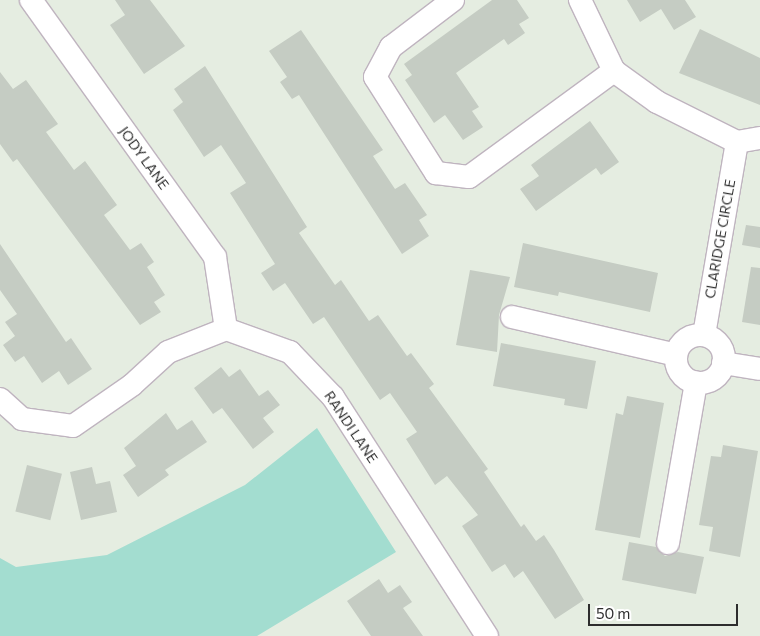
<!DOCTYPE html>
<style>
body{margin:0}
#map{position:relative;width:760px;height:636px;overflow:hidden;background:#e5ede1;font-family:Commissioner,sans-serif}
div>[style]{position:absolute}
.green>*{inset:0;background:#a3ddd0}
.building>*{inset:0;background:#c5ccc3;transform-origin:0 0}
.roads{filter:drop-shadow(1px 0 #bfb4bf) drop-shadow(-1px 0 #bfb4bf) drop-shadow(0 1px #bfb4bf) drop-shadow(0 -1px #bfb4bf)}
.minor>*{height:22px;margin:-11px;padding:0 11px;transform-origin:11px;border-radius:11px;background:#fff}
.minor>.ring{margin:-11px;padding:0;box-sizing:content-box;background:none;border:22px solid #fff;border-radius:50%}
span{translate:-50% -50%;white-space:nowrap;text-align:center;line-height:1.15;-webkit-text-stroke:4.5px #fff;paint-order:stroke}
.street-label{font-size:14px;color:#2d2d2d}
.scale{position:absolute;left:588px;top:604px;width:150px;height:22px;box-sizing:border-box;border:2px solid #2d2d2d;border-top:0;padding-left:6px;font-size:15px;line-height:18px;white-space:nowrap;color:#2d2d2d;-webkit-text-stroke:4px #fff;paint-order:stroke}
</style>
<div id="map">
<div class="green">
<div style="clip-path:polygon(317px 428px,396px 552px,257px 636px,0 636px,0 558px,16px 567px,107px 555px,245px 485px)"></div>
</div>
<div class="building">
<div style="clip-path:polygon(115px 0,150px 0,185px 46px,144px 74px,110px 25px,125px 15px)"></div>
<div style="clip-path:polygon(492px 0,517px 0,529px 18px,519px 24px,525px 33px,508px 45px,504px 39px,456px 73px,479px 107px,472px 111px,483px 127px,463px 140px,445px 115px,434px 123px,405px 80px,412px 75px,404px 64px)"></div>
<div style="clip-path:polygon(627px 0,685px 0,696px 17px,674px 30px,661px 9px,640px 22px)"></div>
<div style="clip-path:polygon(700px 29px,760px 58px,760px 105px,679px 73px)"></div>
<div style="clip-path:polygon(301px 30px,383px 150px,373px 156px,395px 189px,405px 183px,427px 215px,419px 220px,429px 236px,402px 254px,299px 95px,292px 99px,280px 82px,287px 77px,269px 51px)"></div>
<div style="clip-path:polygon(205px 66px,307px 227px,299px 233px,335px 285px,341px 280px,369px 321px,378px 315px,407px 356px,411px 353px,434px 384px,429px 388px,488px 469px,484px 472px,521px 527px,524px 524px,536px 541px,544px 535px,554px 550px,584px 600px,555px 619px,523px 571px,514px 578px,505px 564px,492px 572px,462px 526px,478px 515px,447px 476px,435px 485px,406px 439px,417px 432px,390px 393px,380px 400px,324px 317px,313px 324px,285px 283px,273px 291px,261px 273px,275px 264px,230px 193px,246px 183px,221px 145px,204px 157px,173px 110px,183px 102px,174px 89px)"></div>
<div style="clip-path:polygon(0 72px,13px 89px,26px 80px,58px 124px,46px 132px,74px 170px,85px 161px,117px 205px,104px 215px,130px 250px,141px 243px,154px 262px,147px 267px,165px 295px,154px 302px,161px 312px,140px 325px,17px 159px,13px 162px,0 144px)"></div>
<div style="clip-path:polygon(590px 121px,619px 162px,601px 175px,596px 168px,536px 211px,520px 189px,539px 176px,531px 165px)"></div>
<div style="clip-path:polygon(746px 225px,760px 227px,760px 248px,742px 245px)"></div>
<div style="clip-path:polygon(523px 243px,658px 273px,650px 312px,559px 292px,558px 296px,514px 287px)"></div>
<div style="clip-path:polygon(0 244px,66px 342px,71px 338px,92px 369px,68px 385px,59px 371px,42px 383px,24px 356px,15px 362px,3px 345px,15px 336px,5px 322px,17px 314px,0 290px)"></div>
<div style="clip-path:polygon(751px 267px,760px 268px,760px 325px,742px 322px)"></div>
<div style="clip-path:polygon(470px 270px,510px 277px,499px 315px,497px 352px,456px 345px)"></div>
<div style="clip-path:polygon(501px 343px,596px 361px,587px 409px,564px 405px,565px 399px,493px 386px)"></div>
<div style="clip-path:polygon(221px 367px,229px 377px,240px 369px,259px 396px,268px 390px,280px 405px,263px 418px,274px 432px,253px 449px,222px 408px,213px 414px,194px 388px)"></div>
<div style="clip-path:polygon(627px 396px,664px 403px,640px 538px,595px 530px,616px 413px,623px 415px)"></div>
<div style="clip-path:polygon(166px 413px,177px 430px,192px 420px,207px 442px,165px 470px,169px 475px,138px 497px,123px 475px,136px 466px,124px 448px)"></div>
<div style="clip-path:polygon(723px 445px,758px 451px,740px 557px,709px 551px,713px 527px,699px 525px,711px 456px,721px 457px)"></div>
<div style="left:27px;top:465px;width:36px;height:48px;rotate:14deg"></div>
<div style="clip-path:polygon(92px 467px,96px 484px,110px 481px,117px 512px,81px 520px,70px 472px)"></div>
<div style="clip-path:polygon(629px 542px,656px 547px,665px 556px,678px 552px,704px 557px,696px 594px,622px 580px)"></div>
<div style="clip-path:polygon(379px 579px,388px 593px,400px 585px,412px 602px,403px 608px,423px 636px,371px 636px,347px 601px)"></div>
</div>
<div class="roads">
<div class="minor">
<div style="left:31px;top:0;width:316px;rotate:54.4deg"></div>
<div style="left:215px;top:257px;width:73px;rotate:81.3deg"></div>
<div style="left:453px;top:0;width:78px;rotate:142.8deg"></div>
<div style="left:391px;top:47px;width:34px;rotate:118deg"></div>
<div style="left:375px;top:77px;width:114px;rotate:57.6deg"></div>
<div style="left:436px;top:173px;width:33px;rotate:7deg"></div>
<div style="left:469px;top:177px;width:180px;rotate:-36.2deg"></div>
<div style="left:580px;top:0;width:79px;rotate:64.4deg"></div>
<div style="left:614px;top:71px;width:53px;rotate:35.8deg"></div>
<div style="left:657px;top:102px;width:89px;rotate:26.6deg"></div>
<div style="left:737px;top:142px;width:23px;rotate:-10deg"></div>
<div style="left:512px;top:317px;width:168px;rotate:13deg"></div>
<div style="left:704px;top:335px;width:196px;rotate:-80.3deg"></div>
<div class="ring" style="left:676px;top:335px;width:26px;height:26px"></div>
<div style="left:723px;top:363px;width:37px;rotate:9deg"></div>
<div style="left:0;top:399px;width:30px;rotate:42deg"></div>
<div style="left:22px;top:419px;width:51px;rotate:7.8deg"></div>
<div style="left:73px;top:426px;width:72px;rotate:-34.8deg"></div>
<div style="left:132px;top:385px;width:49px;rotate:-42.5deg"></div>
<div style="left:168px;top:352px;width:62px;rotate:-21.6deg"></div>
<div style="left:226px;top:329px;width:68px;rotate:19.8deg"></div>
<div style="left:290px;top:352px;width:62px;rotate:46.3deg"></div>
<div style="left:333px;top:397px;width:284px;rotate:57.2deg"></div>
<div style="left:668px;top:543px;width:163px;rotate:-80.1deg"></div>
</div>
</div>
<div class="street-label">
<span style="left:144px;top:158px;rotate:54deg">JODY LANE</span>
<span style="left:720px;top:239px;rotate:-80deg">CLARIDGE CIRCLE</span>
<span style="left:351px;top:427px;rotate:56deg">RANDI LANE</span>
</div>
<div class="scale">50 m</div>
</div>
